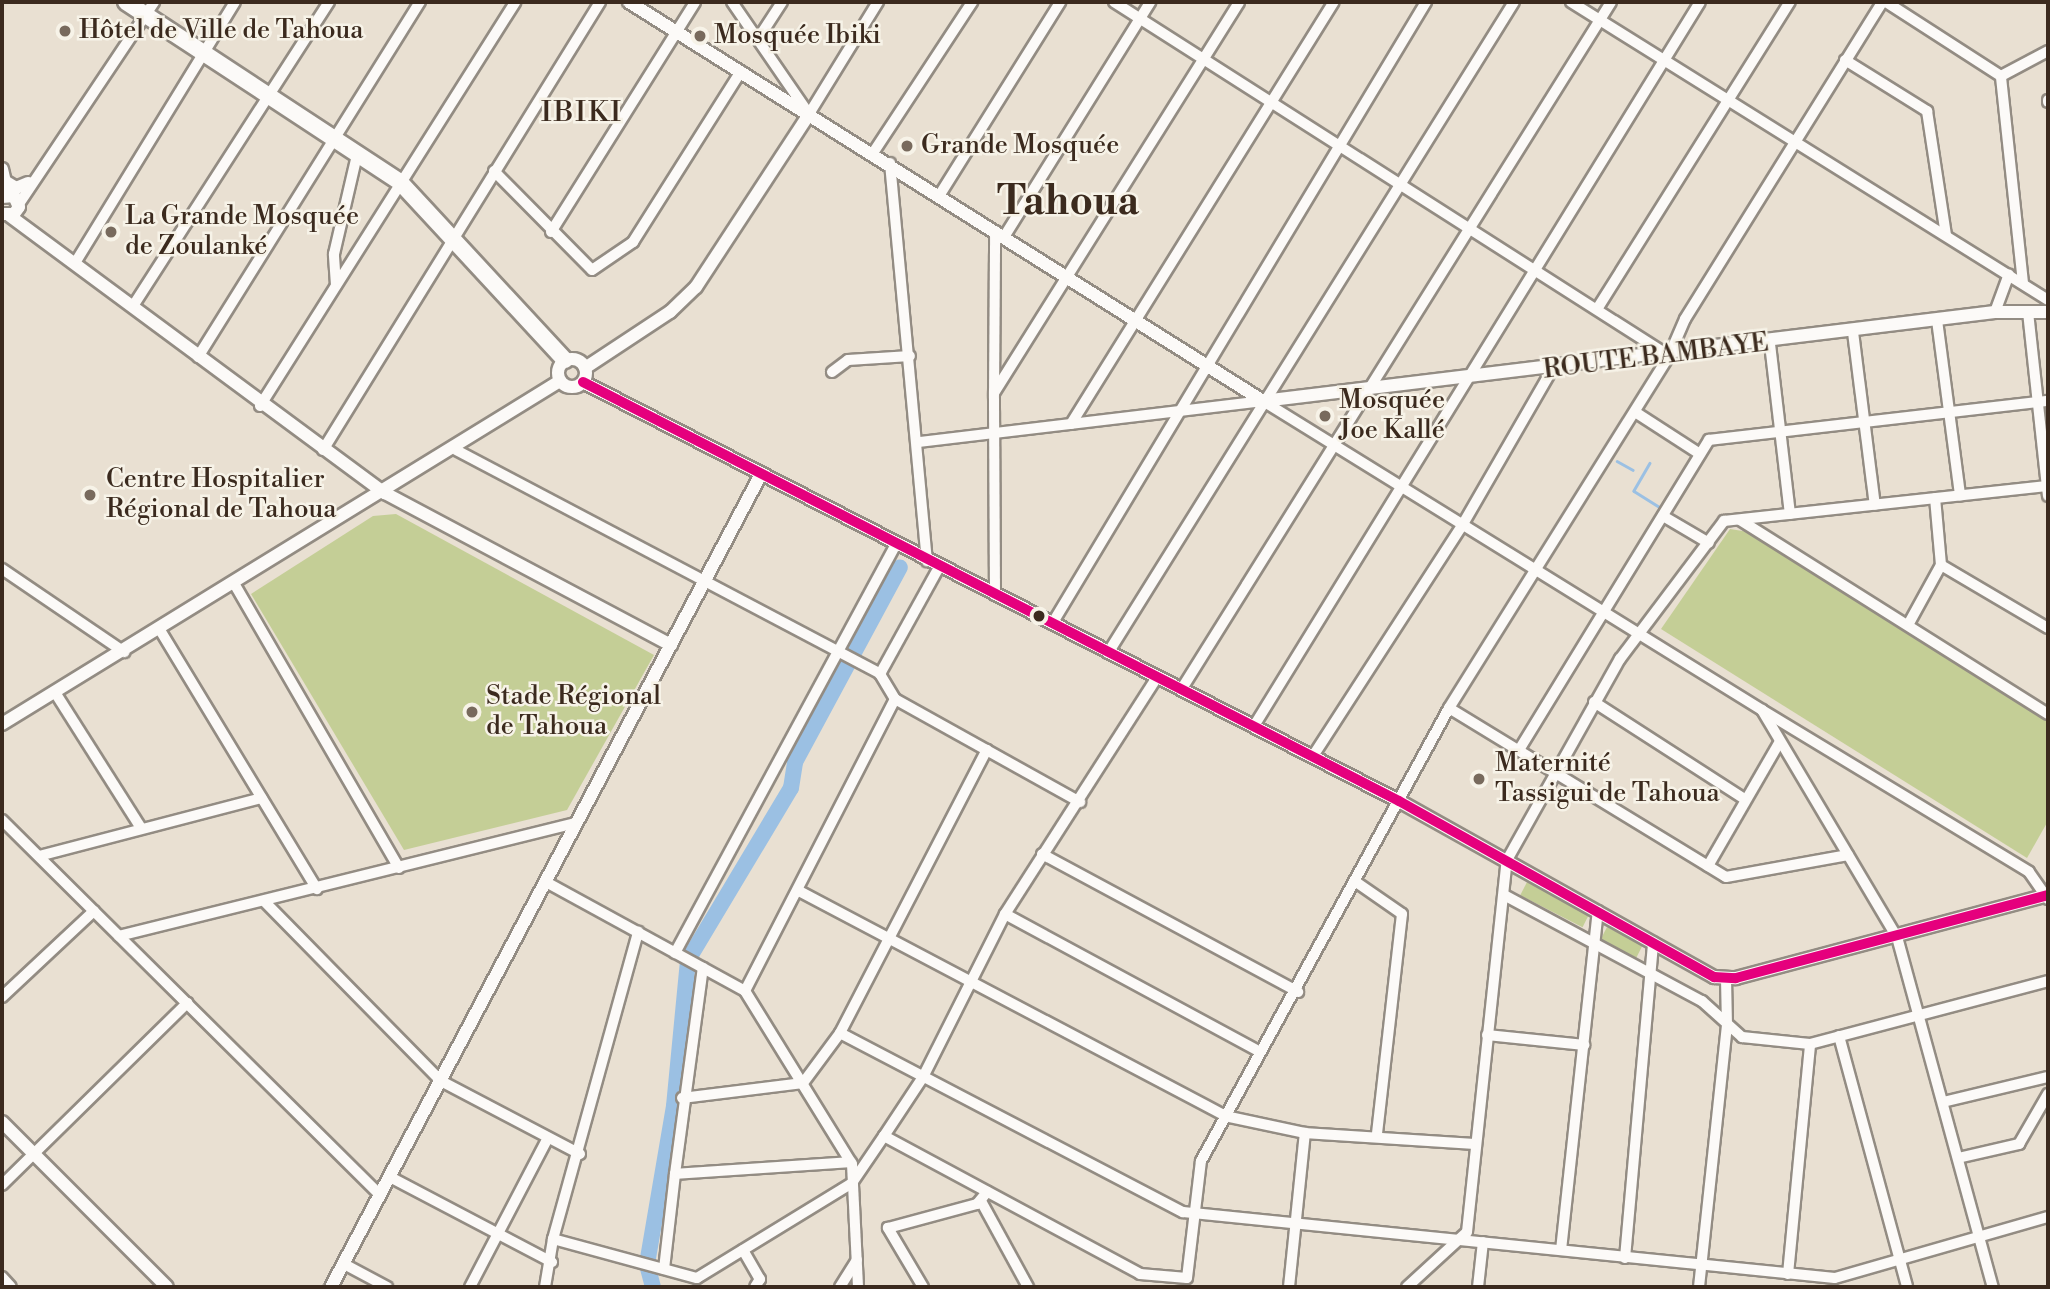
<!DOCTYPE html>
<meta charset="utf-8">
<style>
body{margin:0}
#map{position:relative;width:2050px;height:1289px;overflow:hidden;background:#e9e0d2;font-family:"Libre Bodoni",serif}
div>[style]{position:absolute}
.green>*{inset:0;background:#c4ce96;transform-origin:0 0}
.stream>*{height:2.5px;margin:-1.25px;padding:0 1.25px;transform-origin:1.25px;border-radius:1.25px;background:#9bc0e3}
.river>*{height:16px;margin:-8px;padding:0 8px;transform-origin:8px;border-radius:8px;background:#9bc0e3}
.roads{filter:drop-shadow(2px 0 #938c83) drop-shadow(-2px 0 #938c83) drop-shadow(0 2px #938c83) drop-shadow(0 -2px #938c83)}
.minor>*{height:10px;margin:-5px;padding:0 5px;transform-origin:5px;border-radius:5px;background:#fcfaf8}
.tertiary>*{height:12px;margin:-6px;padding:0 6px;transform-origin:6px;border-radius:6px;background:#fcfaf8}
.tertiary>.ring{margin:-6px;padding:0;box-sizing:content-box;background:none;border:12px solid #fcfaf8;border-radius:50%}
.primary>*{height:16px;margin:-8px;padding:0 8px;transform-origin:8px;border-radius:8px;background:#fcfaf8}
.bus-1>*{height:10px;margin:-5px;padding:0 5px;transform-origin:5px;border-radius:5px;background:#e5007d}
.dots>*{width:19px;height:19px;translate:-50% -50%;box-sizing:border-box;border:4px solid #f7f3e8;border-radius:50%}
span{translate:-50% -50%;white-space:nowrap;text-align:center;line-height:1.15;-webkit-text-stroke:5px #f7f3e8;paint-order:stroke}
.poi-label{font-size:26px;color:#3b2a1e}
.left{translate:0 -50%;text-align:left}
.street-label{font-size:26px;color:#3b2a1e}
.neighbourhood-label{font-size:28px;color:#3b2a1e;letter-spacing:2px}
.town-label{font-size:40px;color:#3b2a1e;font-weight:700}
.frame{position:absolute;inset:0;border:4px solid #3b2a1e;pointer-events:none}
</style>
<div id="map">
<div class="green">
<div style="clip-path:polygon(396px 514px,654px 655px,567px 810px,404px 850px,251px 594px,373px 516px)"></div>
<div style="clip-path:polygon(1730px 529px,1749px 532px,2048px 721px,2048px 821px,2027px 858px,1661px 629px)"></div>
<div style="left:1527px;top:882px;width:70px;height:15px;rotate:27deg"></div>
<div style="left:1607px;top:927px;width:40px;height:14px;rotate:27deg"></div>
</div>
<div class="stream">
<div style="left:1617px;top:461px;width:18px;rotate:29deg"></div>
<div style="left:1650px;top:463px;width:32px;rotate:120deg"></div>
<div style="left:1634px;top:491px;width:31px;rotate:32deg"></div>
</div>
<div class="river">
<div style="left:653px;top:1287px;width:24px;rotate:-105deg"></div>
<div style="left:647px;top:1264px;width:160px;rotate:-80.3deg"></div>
<div style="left:674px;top:1106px;width:147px;rotate:-84.5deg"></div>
<div style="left:688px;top:960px;width:200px;rotate:-59.1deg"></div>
<div style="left:791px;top:788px;width:26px;rotate:-81deg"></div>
<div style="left:795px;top:762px;width:221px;rotate:-61.7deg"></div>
</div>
<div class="roads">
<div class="minor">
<div style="left:732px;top:2px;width:136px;rotate:55.5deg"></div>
<div style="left:809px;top:114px;width:132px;rotate:-58.4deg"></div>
<div style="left:1114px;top:2px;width:658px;rotate:32.53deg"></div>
<div style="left:1669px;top:356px;width:40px;rotate:-66.6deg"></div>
<div style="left:1685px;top:319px;width:373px;rotate:-58.1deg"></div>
<div style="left:1571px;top:2px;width:562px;rotate:31.99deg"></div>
<div style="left:1886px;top:2px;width:137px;rotate:32.8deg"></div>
<div style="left:758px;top:39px;width:44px;rotate:-57deg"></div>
<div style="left:1845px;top:60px;width:97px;rotate:31.9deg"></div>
<div style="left:1927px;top:111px;width:125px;rotate:81.3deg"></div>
<div style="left:2048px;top:100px;width:2px;rotate:90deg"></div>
<div style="left:873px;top:153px;width:181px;rotate:-56.7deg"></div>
<div style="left:890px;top:163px;width:400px;rotate:84.7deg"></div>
<div style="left:494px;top:171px;width:139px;rotate:45.3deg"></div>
<div style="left:592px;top:270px;width:50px;rotate:-34.3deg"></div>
<div style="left:633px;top:242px;width:202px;rotate:-57.7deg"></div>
<div style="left:939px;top:196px;width:229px;rotate:-58deg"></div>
<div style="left:19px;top:204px;width:243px;rotate:-56.2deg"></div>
<div style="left:551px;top:232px;width:271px;rotate:-57.9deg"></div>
<div style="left:1004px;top:237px;width:277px;rotate:-58.1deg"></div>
<div style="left:75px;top:263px;width:306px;rotate:-58.5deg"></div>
<div style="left:2023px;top:283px;width:208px;rotate:-96.1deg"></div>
<div style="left:2001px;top:76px;width:53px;rotate:-28deg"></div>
<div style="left:336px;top:285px;width:31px;rotate:-94deg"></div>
<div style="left:334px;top:254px;width:102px;rotate:-76.9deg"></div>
<div style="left:133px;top:306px;width:362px;rotate:-57.2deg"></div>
<div style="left:1599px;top:306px;width:359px;rotate:-57.9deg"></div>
<div style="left:1995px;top:312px;width:40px;rotate:-69.8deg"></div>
<div style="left:2028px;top:312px;width:185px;rotate:83.8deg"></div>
<div style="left:1937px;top:320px;width:177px;rotate:82.5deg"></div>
<div style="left:1853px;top:332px;width:174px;rotate:82.8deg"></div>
<div style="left:1770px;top:344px;width:171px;rotate:83.3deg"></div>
<div style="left:198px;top:357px;width:419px;rotate:-58deg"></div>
<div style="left:832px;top:372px;width:20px;rotate:-37deg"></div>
<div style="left:848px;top:360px;width:62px;rotate:-3.7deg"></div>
<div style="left:994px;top:393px;width:162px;rotate:-89.6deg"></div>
<div style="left:260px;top:406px;width:478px;rotate:-57.7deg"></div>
<div style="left:1635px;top:412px;width:77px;rotate:32.9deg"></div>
<div style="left:1071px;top:424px;width:497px;rotate:-58.1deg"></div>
<div style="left:919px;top:442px;width:346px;rotate:-6.8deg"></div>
<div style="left:1263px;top:401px;width:587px;rotate:31.77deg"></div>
<div style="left:1762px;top:710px;width:264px;rotate:59.3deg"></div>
<div style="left:1897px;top:937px;width:363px;rotate:74.7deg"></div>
<div style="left:323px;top:450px;width:527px;rotate:-58.27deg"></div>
<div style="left:456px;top:450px;width:480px;rotate:27.8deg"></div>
<div style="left:880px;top:674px;width:29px;rotate:59deg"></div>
<div style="left:895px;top:699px;width:328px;rotate:117.2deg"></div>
<div style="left:745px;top:991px;width:203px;rotate:58.3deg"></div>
<div style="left:852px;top:1164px;width:123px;rotate:87.2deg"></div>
<div style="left:1663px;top:516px;width:53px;rotate:30.4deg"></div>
<div style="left:1740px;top:520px;width:364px;rotate:32.2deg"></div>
<div style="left:1941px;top:565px;width:124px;rotate:30.5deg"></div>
<div style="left:2px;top:569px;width:148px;rotate:34.2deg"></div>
<div style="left:235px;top:585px;width:327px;rotate:59.9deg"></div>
<div style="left:995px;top:595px;width:202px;rotate:-90.3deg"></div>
<div style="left:994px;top:393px;width:461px;rotate:-57.9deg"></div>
<div style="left:1052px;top:624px;width:726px;rotate:-58.98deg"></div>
<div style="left:1908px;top:625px;width:68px;rotate:-61.2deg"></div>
<div style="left:1941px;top:565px;width:67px;rotate:-95.1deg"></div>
<div style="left:160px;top:630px;width:303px;rotate:58.8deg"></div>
<div style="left:1108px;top:653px;width:767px;rotate:-58.05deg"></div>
<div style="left:880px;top:674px;width:122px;rotate:-61.1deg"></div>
<div style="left:1181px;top:690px;width:811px;rotate:-57.99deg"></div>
<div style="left:56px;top:694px;width:159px;rotate:57.6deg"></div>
<div style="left:895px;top:699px;width:212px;rotate:29.1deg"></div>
<div style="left:1594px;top:702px;width:177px;rotate:32.8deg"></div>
<div style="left:1449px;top:708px;width:324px;rotate:31.4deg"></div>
<div style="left:1726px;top:877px;width:124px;rotate:-10.2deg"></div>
<div style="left:1762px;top:710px;width:312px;rotate:31.2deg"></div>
<div style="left:2029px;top:872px;width:33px;rotate:55deg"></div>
<div style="left:1254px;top:726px;width:850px;rotate:-58.37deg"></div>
<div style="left:1519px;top:750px;width:364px;rotate:-58.5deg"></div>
<div style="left:1709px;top:440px;width:341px;rotate:-6.6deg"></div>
<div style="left:1313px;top:756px;width:276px;rotate:-57.1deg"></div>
<div style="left:1463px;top:524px;width:178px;rotate:-60deg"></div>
<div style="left:2px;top:820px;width:532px;rotate:44.77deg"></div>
<div style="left:1042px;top:854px;width:291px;rotate:28.3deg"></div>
<div style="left:39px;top:856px;width:230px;rotate:-14.6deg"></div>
<div style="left:1708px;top:866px;width:142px;rotate:-60deg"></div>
<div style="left:546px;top:882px;width:227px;rotate:28.7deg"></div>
<div style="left:1356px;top:882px;width:56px;rotate:34.8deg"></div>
<div style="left:1402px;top:914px;width:222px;rotate:96.5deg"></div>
<div style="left:799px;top:891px;width:482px;rotate:27.8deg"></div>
<div style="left:1225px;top:1116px;width:82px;rotate:12deg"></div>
<div style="left:1305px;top:1133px;width:169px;rotate:3.7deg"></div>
<div style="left:1504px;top:895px;width:225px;rotate:28.2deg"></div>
<div style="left:1702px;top:1001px;width:54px;rotate:42deg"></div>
<div style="left:1742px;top:1037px;width:68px;rotate:5.9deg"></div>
<div style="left:1810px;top:1044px;width:246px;rotate:-14.8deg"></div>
<div style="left:265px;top:902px;width:251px;rotate:45.5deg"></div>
<div style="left:441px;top:1081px;width:157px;rotate:27.7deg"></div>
<div style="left:1005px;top:914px;width:290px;rotate:28.4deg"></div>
<div style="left:119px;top:936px;width:472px;rotate:-13.9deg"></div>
<div style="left:675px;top:953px;width:464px;rotate:-61.6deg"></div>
<div style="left:2px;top:997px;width:126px;rotate:-43.1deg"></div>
<div style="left:840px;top:1033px;width:387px;rotate:27.6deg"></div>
<div style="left:1183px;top:1212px;width:655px;rotate:5.78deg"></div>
<div style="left:1835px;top:1278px;width:222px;rotate:-16deg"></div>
<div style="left:1487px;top:1035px;width:98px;rotate:5.9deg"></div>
<div style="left:1839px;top:1036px;width:260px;rotate:74.8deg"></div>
<div style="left:682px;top:1098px;width:122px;rotate:-7.1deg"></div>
<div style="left:803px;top:1083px;width:62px;rotate:-53.5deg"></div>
<div style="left:840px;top:1033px;width:319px;rotate:-62.6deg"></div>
<div style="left:1943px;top:1102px;width:108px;rotate:-13.4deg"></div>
<div style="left:884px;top:1136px;width:71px;rotate:-56.5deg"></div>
<div style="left:923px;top:1077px;width:182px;rotate:-63.3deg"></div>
<div style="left:1005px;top:914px;width:282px;rotate:-57.3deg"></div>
<div style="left:1958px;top:1158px;width:63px;rotate:-12.9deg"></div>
<div style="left:2019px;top:1144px;width:58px;rotate:-59.9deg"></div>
<div style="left:675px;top:1174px;width:208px;rotate:-82.3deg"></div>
<div style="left:390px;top:1177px;width:183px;rotate:27.7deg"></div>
<div style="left:2px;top:1185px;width:260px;rotate:-44.5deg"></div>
<div style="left:981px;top:1201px;width:98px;rotate:61.3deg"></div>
<div style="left:553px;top:1239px;width:149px;rotate:15.2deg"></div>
<div style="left:697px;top:1278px;width:182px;rotate:-31.5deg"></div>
<div style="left:852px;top:1183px;width:57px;rotate:-55.8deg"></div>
<div style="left:884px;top:1136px;width:291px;rotate:28.3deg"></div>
<div style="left:1140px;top:1274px;width:47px;rotate:4.9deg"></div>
<div style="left:1187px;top:1278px;width:118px;rotate:-83.2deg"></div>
<div style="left:1201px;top:1161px;width:516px;rotate:-61.3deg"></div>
<div style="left:1449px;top:708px;width:415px;rotate:-58deg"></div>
<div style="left:743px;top:1250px;width:34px;rotate:60deg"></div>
<div style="left:760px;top:1279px;width:9px;rotate:122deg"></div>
<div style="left:1561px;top:1250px;width:341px;rotate:-83.8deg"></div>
<div style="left:1625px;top:1258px;width:317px;rotate:-84.9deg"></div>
<div style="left:344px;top:1264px;width:49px;rotate:28.1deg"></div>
<div style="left:664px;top:1269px;width:96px;rotate:-83.4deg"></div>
<div style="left:675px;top:1174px;width:176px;rotate:-3.9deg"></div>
<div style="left:1788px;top:1274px;width:231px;rotate:-84.5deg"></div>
<div style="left:2px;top:1277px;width:13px;rotate:48deg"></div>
<div style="left:470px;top:1287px;width:166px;rotate:-62.4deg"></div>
<div style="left:545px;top:1287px;width:49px;rotate:-80.5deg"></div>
<div style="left:553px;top:1239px;width:319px;rotate:-74.5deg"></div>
<div style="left:840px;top:1287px;width:32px;rotate:-58deg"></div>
<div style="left:923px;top:1287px;width:69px;rotate:-120.7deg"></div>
<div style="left:888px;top:1228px;width:92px;rotate:-15.1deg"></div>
<div style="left:977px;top:1204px;width:16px;rotate:-50deg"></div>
<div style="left:1289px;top:1287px;width:155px;rotate:-84.1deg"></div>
<div style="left:1407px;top:1287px;width:81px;rotate:-42.5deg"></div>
<div style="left:1467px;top:1232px;width:374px;rotate:-83.9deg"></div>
<div style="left:1507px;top:860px;width:231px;rotate:-60.7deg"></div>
<div style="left:1620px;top:659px;width:173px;rotate:-53deg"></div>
<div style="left:1724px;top:521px;width:322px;rotate:-6.2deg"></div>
<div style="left:1478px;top:1287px;width:45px;rotate:-83.7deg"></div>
<div style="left:1699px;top:1287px;width:262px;rotate:-83.9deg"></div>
<div style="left:1727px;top:1026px;width:48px;rotate:-91.2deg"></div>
</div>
<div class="tertiary">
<div style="left:629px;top:2px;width:749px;rotate:32.18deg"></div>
<div style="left:1263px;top:401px;width:737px;rotate:-6.93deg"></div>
<div style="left:1995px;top:312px;width:53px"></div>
<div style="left:2px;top:169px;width:27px;rotate:77deg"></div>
<div style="left:6px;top:182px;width:12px;rotate:31deg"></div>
<div style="left:16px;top:188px;width:13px;rotate:-23deg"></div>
<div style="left:2px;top:197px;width:12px;rotate:-5deg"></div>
<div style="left:14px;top:196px;width:12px;rotate:66deg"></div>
<div style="left:19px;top:207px;width:9px;rotate:126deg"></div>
<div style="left:14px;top:214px;width:12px;rotate:180deg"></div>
<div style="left:10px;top:216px;width:466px;rotate:36.5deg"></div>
<div style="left:385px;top:493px;width:324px;rotate:28deg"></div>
<div class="ring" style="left:558px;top:359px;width:16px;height:16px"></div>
<div style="left:585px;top:368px;width:102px;rotate:-33.4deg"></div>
<div style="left:670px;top:312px;width:36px;rotate:-44deg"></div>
<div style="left:696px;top:287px;width:207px;rotate:-56.8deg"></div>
<div style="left:583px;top:382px;width:917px;rotate:27.18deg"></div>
<div style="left:1399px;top:801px;width:361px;rotate:29.2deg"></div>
<div style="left:1714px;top:977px;width:22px;rotate:3deg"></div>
<div style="left:1736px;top:978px;width:323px;rotate:-14.9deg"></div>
<div style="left:2px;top:724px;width:655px;rotate:-31.58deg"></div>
<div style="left:2px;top:1122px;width:233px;rotate:45deg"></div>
<div style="left:331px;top:1287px;width:917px;rotate:-62.12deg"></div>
</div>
<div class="primary">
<div style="left:126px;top:2px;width:326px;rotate:33.3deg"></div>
<div style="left:399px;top:181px;width:244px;rotate:47.2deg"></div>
</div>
</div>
<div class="bus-1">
<div style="left:583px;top:382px;width:917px;rotate:27.18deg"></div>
<div style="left:1399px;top:801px;width:361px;rotate:29.2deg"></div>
<div style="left:1714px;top:977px;width:22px;rotate:3deg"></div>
<div style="left:1736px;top:978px;width:323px;rotate:-14.9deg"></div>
</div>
<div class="dots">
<div style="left:65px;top:31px;background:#786a5d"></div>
<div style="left:700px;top:36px;background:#786a5d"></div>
<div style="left:907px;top:146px;background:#786a5d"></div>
<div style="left:111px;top:232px;background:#786a5d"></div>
<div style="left:1325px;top:416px;background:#786a5d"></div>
<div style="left:90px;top:495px;background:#786a5d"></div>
<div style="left:1039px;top:616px;background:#3b2a1e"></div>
<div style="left:472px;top:712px;background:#786a5d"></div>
<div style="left:1479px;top:779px;background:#786a5d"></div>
</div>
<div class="poi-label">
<span class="left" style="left:79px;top:31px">Hôtel de Ville de Tahoua</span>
<span class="left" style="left:714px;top:36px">Mosquée Ibiki</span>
<span class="left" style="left:921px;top:146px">Grande Mosquée</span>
<span class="left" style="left:125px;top:232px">La Grande Mosquée<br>de Zoulanké</span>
<span class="left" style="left:1339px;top:416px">Mosquée<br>Joe Kallé</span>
<span class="left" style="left:106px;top:495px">Centre Hospitalier<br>Régional de Tahoua</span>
<span class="left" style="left:486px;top:712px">Stade Régional<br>de Tahoua</span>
<span class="left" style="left:1495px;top:779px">Maternité<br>Tassigui de Tahoua</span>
</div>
<div class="street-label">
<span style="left:1656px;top:357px;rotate:-7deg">ROUTE BAMBAYE</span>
</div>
<div class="neighbourhood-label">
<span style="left:582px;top:113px">IBIKI</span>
</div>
<div class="town-label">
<span style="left:1068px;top:202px">Tahoua</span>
</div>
<div class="frame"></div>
</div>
